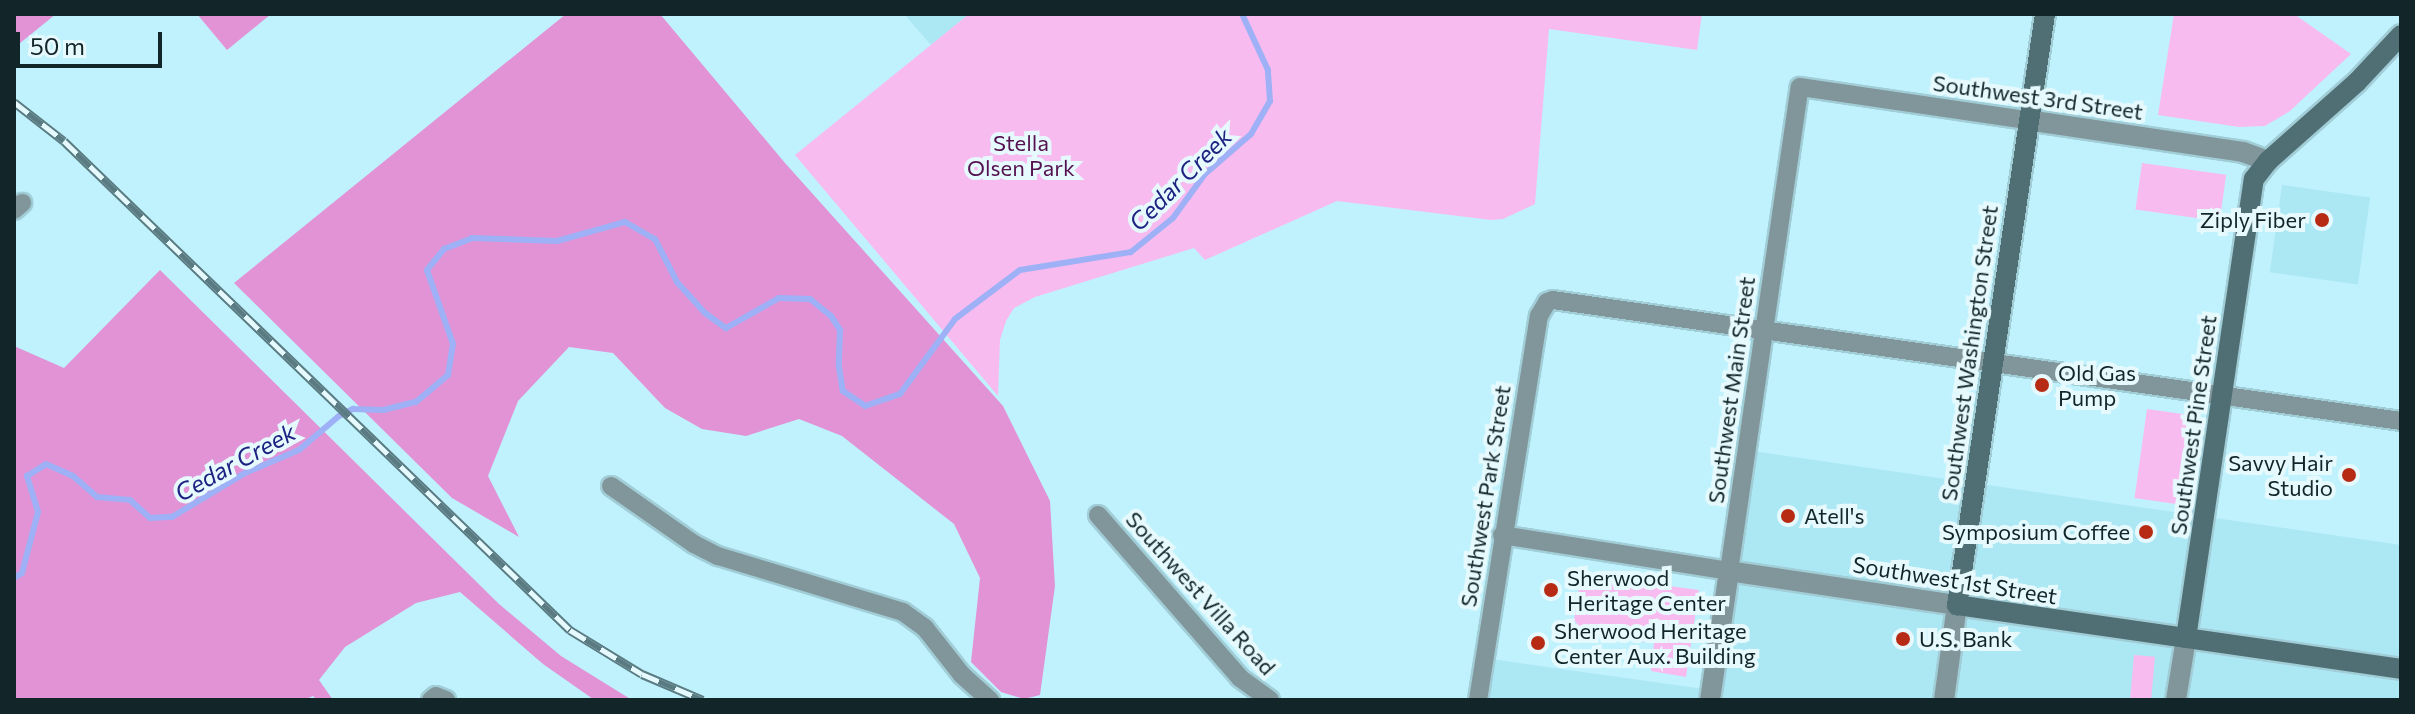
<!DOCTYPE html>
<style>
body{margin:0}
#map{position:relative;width:2415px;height:714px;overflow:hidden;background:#c0f2fd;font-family:Commissioner,sans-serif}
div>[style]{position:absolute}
.built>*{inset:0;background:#ace7f4;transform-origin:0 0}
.green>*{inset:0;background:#f8bbef;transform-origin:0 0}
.forest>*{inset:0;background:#e193d6}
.stream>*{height:6px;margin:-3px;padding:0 3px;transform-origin:3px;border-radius:3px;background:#9eb1f6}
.roads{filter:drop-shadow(2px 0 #a1cdd7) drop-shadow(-2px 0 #a1cdd7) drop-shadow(0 2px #a1cdd7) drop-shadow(0 -2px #a1cdd7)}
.minor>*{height:18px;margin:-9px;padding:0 9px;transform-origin:9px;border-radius:9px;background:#81969a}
.tertiary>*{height:20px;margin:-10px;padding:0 10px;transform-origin:10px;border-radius:10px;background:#81969a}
.secondary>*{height:20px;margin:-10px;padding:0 10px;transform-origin:10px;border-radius:10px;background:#506f75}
.rail>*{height:9px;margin-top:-4.5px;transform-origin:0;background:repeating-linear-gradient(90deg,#e6fafe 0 18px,#5b7b82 0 36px);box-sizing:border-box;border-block:2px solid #5b7b82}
.dots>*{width:22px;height:22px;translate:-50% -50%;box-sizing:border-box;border:4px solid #e6fafe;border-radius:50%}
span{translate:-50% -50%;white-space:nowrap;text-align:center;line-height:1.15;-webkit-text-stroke:8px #e6fafe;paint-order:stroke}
.street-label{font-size:22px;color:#12262a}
.park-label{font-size:22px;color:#55114f}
.poi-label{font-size:22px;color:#12262a}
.right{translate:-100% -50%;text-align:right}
.left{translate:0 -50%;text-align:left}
.water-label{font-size:24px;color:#1d2281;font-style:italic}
.frame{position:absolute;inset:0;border:16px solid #12262a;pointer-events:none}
.scale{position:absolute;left:16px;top:32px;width:146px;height:36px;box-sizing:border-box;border:4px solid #12262a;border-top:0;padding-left:10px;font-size:24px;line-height:28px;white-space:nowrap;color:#12262a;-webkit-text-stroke:6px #e6fafe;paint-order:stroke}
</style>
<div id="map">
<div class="built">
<div style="clip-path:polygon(904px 14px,969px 14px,931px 45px)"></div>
<div style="left:2282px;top:185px;width:89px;height:88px;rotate:8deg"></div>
<div style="clip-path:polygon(1746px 450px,2401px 545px,2401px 700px,1473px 700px,1484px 658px,1711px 690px)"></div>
</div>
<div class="green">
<div style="clip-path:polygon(969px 14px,1702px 14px,1697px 50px,1549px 29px,1535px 204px,1503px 219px,1491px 220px,1337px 201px,1205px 260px,1194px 248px,1035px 297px,1014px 308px,1006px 321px,1000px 340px,998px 396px,795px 155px)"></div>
<div style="clip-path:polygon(2174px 14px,2294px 14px,2351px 54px,2290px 111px,2265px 126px,2239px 127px,2158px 115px)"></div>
<div style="left:2142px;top:163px;width:85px;height:47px;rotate:8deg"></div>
<div style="left:2147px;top:409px;width:45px;height:90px;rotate:8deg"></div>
<div style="clip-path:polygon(1581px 574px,1699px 590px,1686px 677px,1651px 671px,1654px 643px,1586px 634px,1574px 620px)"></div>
<div style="left:2134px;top:655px;width:21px;height:46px;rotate:5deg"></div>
</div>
<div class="forest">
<div style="clip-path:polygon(14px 14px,56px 14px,14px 48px)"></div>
<div style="clip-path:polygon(197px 14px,271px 14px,227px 50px)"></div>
<div style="clip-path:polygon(566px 14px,660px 14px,785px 163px,1003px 406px,1050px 501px,1055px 586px,1040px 695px,1024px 699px,1001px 692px,971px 662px,980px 578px,954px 524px,842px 436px,799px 419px,746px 436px,702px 429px,665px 408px,613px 353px,569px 347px,518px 401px,488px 476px,519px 537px,452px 498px,234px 283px)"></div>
<div style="clip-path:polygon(160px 270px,499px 604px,561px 656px,632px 700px,593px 699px,543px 664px,460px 592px,416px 603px,345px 647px,319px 680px,333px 700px,317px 700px,313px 696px,304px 700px,14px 700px,14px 346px,64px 368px)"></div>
</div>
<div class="stream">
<div style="left:14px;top:578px;width:9px;rotate:-32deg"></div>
<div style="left:22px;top:573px;width:63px;rotate:-75.3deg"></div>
<div style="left:38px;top:512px;width:38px;rotate:-107deg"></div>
<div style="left:27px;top:476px;width:22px;rotate:-32deg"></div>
<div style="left:46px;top:464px;width:30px;rotate:24deg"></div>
<div style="left:73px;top:476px;width:32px;rotate:41deg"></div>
<div style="left:97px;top:497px;width:33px;rotate:5deg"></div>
<div style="left:130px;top:500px;width:27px;rotate:42deg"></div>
<div style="left:150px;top:518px;width:22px;rotate:-3deg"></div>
<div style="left:172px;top:517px;width:85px;rotate:-31.1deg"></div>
<div style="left:245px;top:473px;width:59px;rotate:-23.1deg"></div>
<div style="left:299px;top:450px;width:52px;rotate:-40.4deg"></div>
<div style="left:339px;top:416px;width:16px;rotate:-27deg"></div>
<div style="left:353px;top:409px;width:30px;rotate:2deg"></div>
<div style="left:383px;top:410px;width:34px;rotate:-14deg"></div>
<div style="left:416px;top:402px;width:42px;rotate:-40.2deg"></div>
<div style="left:448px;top:375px;width:31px;rotate:-81deg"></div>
<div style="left:453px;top:344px;width:78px;rotate:-109.4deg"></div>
<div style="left:427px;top:270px;width:27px;rotate:-51deg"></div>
<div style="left:444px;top:249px;width:30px;rotate:-21deg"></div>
<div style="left:472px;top:238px;width:85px;rotate:2deg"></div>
<div style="left:557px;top:241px;width:71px;rotate:-15.6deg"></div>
<div style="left:625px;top:222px;width:34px;rotate:30deg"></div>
<div style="left:655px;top:239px;width:48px;rotate:62.9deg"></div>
<div style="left:677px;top:282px;width:42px;rotate:47.9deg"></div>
<div style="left:705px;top:313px;width:26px;rotate:36deg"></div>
<div style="left:726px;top:328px;width:61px;rotate:-29.5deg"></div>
<div style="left:779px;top:298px;width:31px;rotate:2deg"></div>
<div style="left:810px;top:299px;width:27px;rotate:39deg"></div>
<div style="left:831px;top:316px;width:17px;rotate:57deg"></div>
<div style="left:840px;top:330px;width:37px;rotate:92deg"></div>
<div style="left:839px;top:367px;width:24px;rotate:81deg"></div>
<div style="left:843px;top:391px;width:27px;rotate:34deg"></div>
<div style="left:865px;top:406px;width:37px;rotate:-19deg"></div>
<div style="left:900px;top:394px;width:93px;rotate:-53.7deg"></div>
<div style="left:955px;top:319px;width:81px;rotate:-37deg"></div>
<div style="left:1020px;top:270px;width:112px;rotate:-9.2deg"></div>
<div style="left:1131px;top:252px;width:54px;rotate:-39deg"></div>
<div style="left:1173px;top:218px;width:54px;rotate:-54deg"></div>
<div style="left:1205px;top:174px;width:61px;rotate:-41deg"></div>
<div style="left:1251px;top:134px;width:38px;rotate:-60deg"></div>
<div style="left:1270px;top:101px;width:31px;rotate:-94deg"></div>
<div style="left:1268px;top:70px;width:62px;rotate:-114.9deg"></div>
</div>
<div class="roads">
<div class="minor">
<div style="left:14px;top:210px;width:11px;rotate:-41deg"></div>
<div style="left:611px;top:486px;width:101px;rotate:34.9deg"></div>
<div style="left:694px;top:544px;width:27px;rotate:27deg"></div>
<div style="left:718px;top:556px;width:193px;rotate:16.8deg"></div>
<div style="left:903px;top:612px;width:27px;rotate:36deg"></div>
<div style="left:925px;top:628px;width:60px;rotate:51.8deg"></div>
<div style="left:962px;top:675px;width:38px;rotate:42deg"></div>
<div style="left:1098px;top:515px;width:216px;rotate:48.9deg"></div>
<div style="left:1240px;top:678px;width:37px;rotate:36deg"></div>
<div style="left:1502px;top:535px;width:230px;rotate:9deg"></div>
<div style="left:1729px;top:571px;width:489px;rotate:-81.7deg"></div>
<div style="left:1800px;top:87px;width:229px;rotate:8.3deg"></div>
<div style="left:431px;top:700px;width:6px;rotate:-39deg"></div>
<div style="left:436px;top:696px;width:11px;rotate:22deg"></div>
<div style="left:1478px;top:700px;width:389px;rotate:-81deg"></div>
<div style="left:1539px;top:316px;width:16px;rotate:-60deg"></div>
<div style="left:1547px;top:302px;width:6px;rotate:-18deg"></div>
<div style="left:1553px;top:300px;width:857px;rotate:8.12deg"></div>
</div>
<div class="tertiary">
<div style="left:2027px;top:120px;width:218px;rotate:8.4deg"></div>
<div style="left:2243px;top:152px;width:27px;rotate:20deg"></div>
<div style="left:1710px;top:700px;width:130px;rotate:-81.6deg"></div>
<div style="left:1729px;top:571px;width:231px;rotate:8.5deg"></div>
<div style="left:1957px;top:605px;width:96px;rotate:97.8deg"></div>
<div style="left:2176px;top:700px;width:63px;rotate:-80.8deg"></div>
</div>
<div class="secondary">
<div style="left:2045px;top:14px;width:598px;rotate:98.47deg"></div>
<div style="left:1957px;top:605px;width:449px;rotate:8.2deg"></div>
<div style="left:2186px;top:638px;width:464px;rotate:-81.6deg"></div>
<div style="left:2254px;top:179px;width:23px;rotate:-52deg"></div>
<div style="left:2268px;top:161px;width:119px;rotate:-41.6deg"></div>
<div style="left:2357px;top:82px;width:64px;rotate:-46.9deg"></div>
</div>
</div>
<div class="rail">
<div style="left:14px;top:102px;width:63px;rotate:38deg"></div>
<div style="left:64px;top:141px;width:704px;rotate:44.02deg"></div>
<div style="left:570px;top:630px;width:84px;rotate:31.4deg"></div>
<div style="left:642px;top:674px;width:66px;rotate:23.1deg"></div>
</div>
<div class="dots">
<div style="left:2322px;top:220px;background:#b72b14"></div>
<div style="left:2042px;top:385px;background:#b72b14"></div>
<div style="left:2349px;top:475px;background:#b72b14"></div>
<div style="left:1788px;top:516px;background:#b72b14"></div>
<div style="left:2146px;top:532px;background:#b72b14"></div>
<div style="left:1551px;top:590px;background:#b72b14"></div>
<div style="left:1903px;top:639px;background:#b72b14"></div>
<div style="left:1538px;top:643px;background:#b72b14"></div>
</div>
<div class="street-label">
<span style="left:2038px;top:97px;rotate:8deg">Southwest 3rd Street</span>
<span style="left:1969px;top:353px;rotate:-82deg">Southwest Washington Street</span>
<span style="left:1731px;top:390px;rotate:-82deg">Southwest Main Street</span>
<span style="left:2193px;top:425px;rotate:-82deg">Southwest Pine Street</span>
<span style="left:1485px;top:496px;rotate:-81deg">Southwest Park Street</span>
<span style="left:1955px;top:580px;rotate:9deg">Southwest 1st Street</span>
<span style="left:1201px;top:593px;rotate:48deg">Southwest Villa Road</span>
</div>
<div class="park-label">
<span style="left:1021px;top:155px">Stella<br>Olsen Park</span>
</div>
<div class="poi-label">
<span class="right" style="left:2306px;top:220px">Ziply Fiber</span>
<span class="left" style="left:2058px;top:385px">Old Gas<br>Pump</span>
<span class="right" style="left:2333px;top:475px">Savvy Hair<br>Studio</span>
<span class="left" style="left:1804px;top:516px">Atell's</span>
<span class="right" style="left:2130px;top:532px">Symposium Coffee</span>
<span class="left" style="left:1567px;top:590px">Sherwood<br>Heritage Center</span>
<span class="left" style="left:1554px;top:643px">Sherwood Heritage<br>Center Aux. Building</span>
<span class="left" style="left:1919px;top:639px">U.S. Bank</span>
</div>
<div class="water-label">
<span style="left:1180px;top:179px;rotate:-45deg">Cedar Creek</span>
<span style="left:235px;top:462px;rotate:-29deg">Cedar Creek</span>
</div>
<div class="frame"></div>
<div class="scale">50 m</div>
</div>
